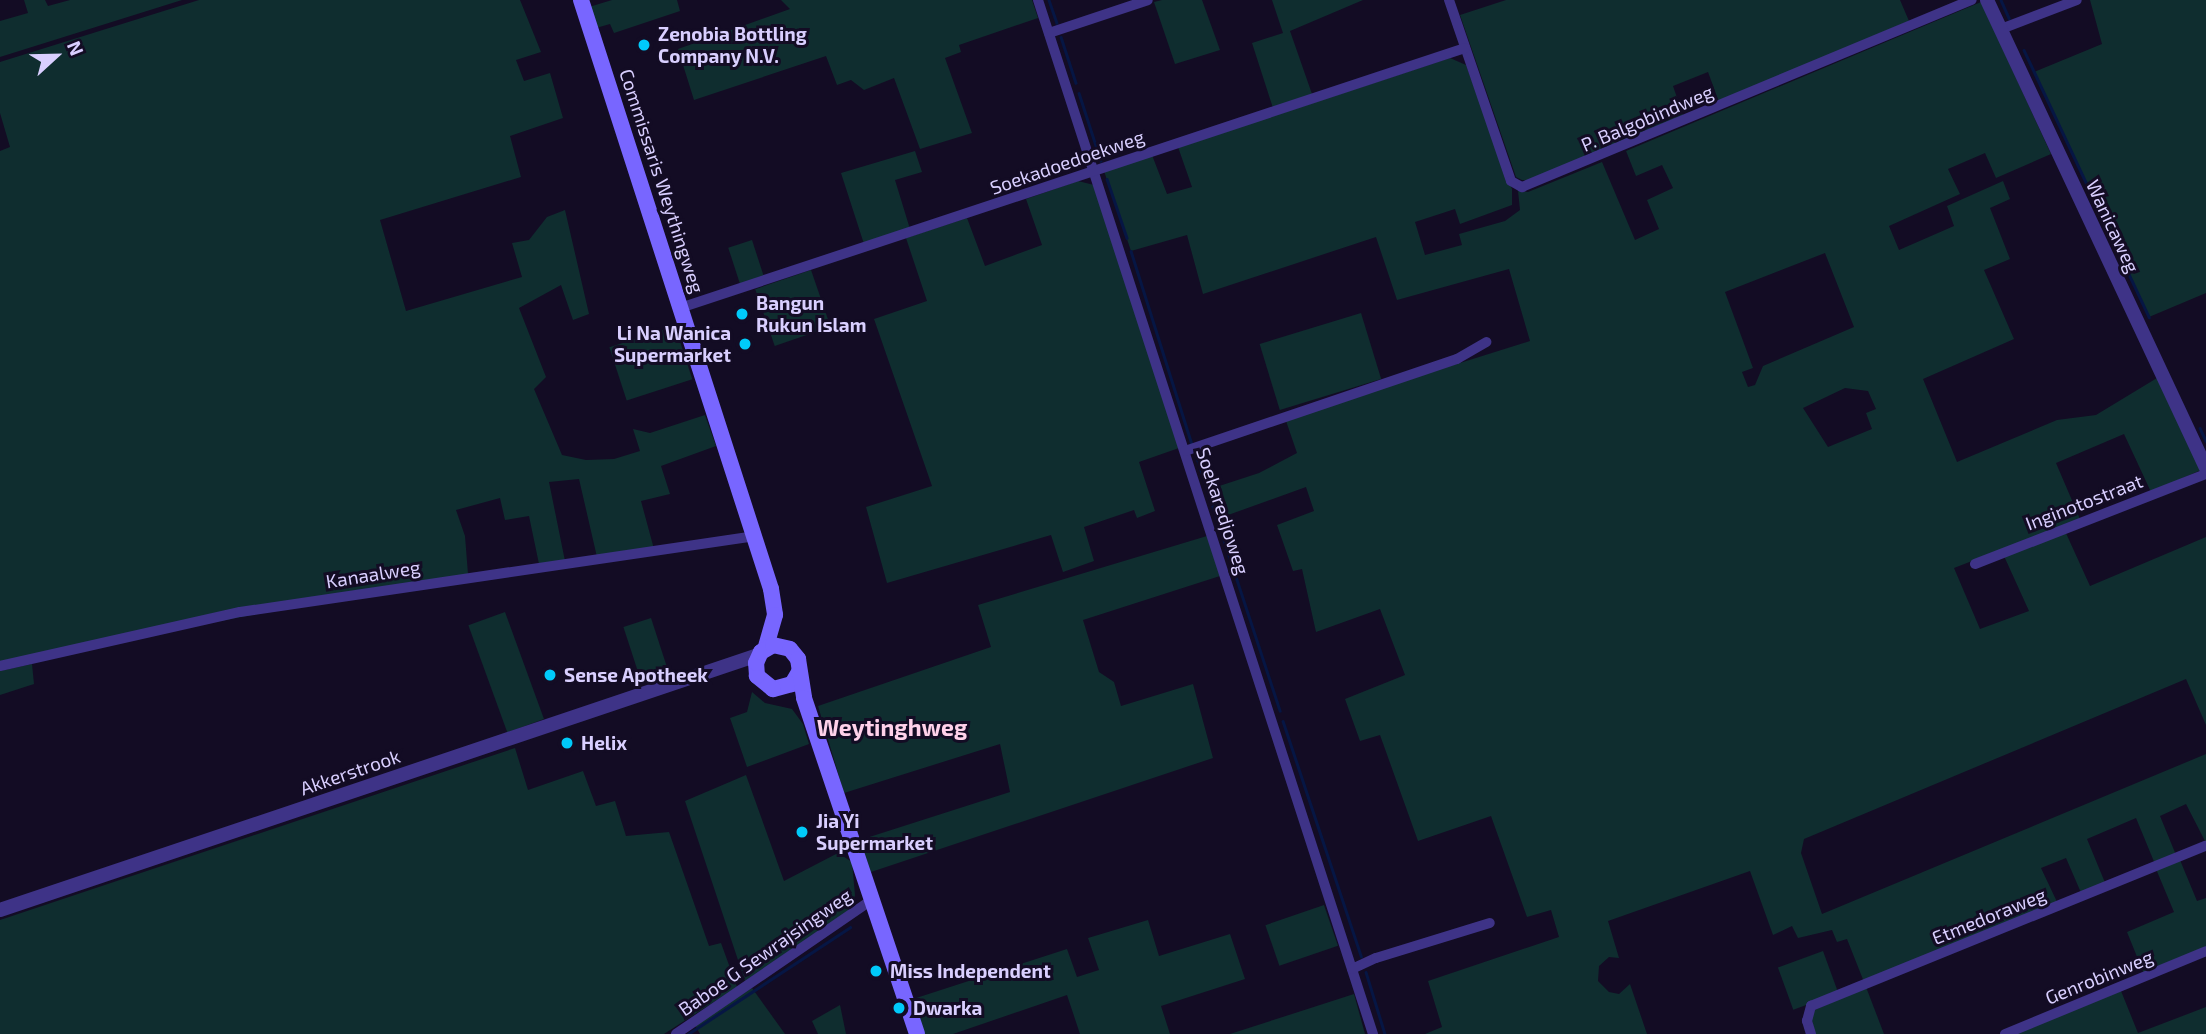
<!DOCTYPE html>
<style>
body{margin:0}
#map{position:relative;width:2206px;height:1034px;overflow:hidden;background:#130c24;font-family:"Exo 2",sans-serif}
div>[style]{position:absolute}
.green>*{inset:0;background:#0f2d2f;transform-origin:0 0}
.stream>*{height:2.5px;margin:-1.25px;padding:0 1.25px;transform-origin:1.25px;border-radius:1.25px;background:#061644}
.minor>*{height:10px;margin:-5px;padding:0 5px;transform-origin:5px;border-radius:5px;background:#3e3387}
.tertiary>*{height:14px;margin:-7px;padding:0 7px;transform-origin:7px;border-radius:7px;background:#3e3387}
.secondary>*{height:16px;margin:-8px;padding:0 8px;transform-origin:8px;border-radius:8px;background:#7866ff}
.dots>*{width:19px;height:19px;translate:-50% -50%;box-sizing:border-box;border:4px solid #130c24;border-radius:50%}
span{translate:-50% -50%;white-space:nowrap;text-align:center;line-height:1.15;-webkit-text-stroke:6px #130c24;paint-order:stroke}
.poi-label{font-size:19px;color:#d9cfff;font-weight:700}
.left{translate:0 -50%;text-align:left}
.right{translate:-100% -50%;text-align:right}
.street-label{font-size:19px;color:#d9cfff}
.quarter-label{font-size:23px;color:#ffd1ea;font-weight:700}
.north{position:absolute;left:21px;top:21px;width:70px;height:70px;-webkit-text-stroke:5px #130c24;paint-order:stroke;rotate:68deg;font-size:19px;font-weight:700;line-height:28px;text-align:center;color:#d9cfff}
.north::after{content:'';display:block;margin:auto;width:24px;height:32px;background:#d9cfff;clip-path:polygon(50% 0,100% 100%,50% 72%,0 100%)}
</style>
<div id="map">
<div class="green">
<div style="clip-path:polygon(24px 0,45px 0,48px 6px,70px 0,182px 0,0 57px,0 21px,28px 13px)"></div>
<div style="clip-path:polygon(199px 0,520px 0,541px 52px,516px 60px,524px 81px,550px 73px,563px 118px,510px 136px,521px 177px,380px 220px,406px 311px,522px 277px,512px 243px,529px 240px,547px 217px,565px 210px,589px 314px,573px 320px,561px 285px,519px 308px,546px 377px,534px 389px,562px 455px,586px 460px,614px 459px,640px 451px,633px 429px,650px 433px,705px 415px,716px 446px,661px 466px,670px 494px,641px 501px,654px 549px,597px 557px,579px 479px,549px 482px,565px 561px,539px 564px,529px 516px,505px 520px,500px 498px,456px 510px,465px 536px,468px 574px,0 663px,0 151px,10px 147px,0 113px,0 62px)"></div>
<div style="clip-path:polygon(612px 0,677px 0,680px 11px,614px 33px,610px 24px,596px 28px,589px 7px)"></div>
<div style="clip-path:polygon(781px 0,1032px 0,1038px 18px,959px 45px,961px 52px,945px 58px,972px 133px,920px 149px,894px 78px,864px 90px,851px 80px,837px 85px,826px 56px,694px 100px,678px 49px,790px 9px)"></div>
<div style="clip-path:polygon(1162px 0,1202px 0,1220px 50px,1175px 64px,1154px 2px)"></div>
<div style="clip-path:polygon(1272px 0,1363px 0,1290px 31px,1312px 94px,1273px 108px,1252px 43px,1283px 33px)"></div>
<div style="clip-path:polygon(1506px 0,1900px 0,1909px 21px,1719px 102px,1708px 72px,1673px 86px,1683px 115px,1532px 181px,1522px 180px,1516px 177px,1460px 15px)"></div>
<div style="clip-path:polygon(2090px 0,2206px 0,2206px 293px,2149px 317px,2034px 72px,2102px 44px)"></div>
<div style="clip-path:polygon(evenodd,1981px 2px,2051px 154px,1996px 178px,1985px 153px,1948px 169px,1960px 194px,1889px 226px,1899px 250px,1954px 226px,1947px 206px,2003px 181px,2010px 199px,1990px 208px,2010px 259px,1984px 270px,2014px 339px,1923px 379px,1957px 462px,2057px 420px,2096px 415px,2157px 378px,2201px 470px,2151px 492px,2124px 434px,2056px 463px,2080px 519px,1954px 568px,1980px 629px,2029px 611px,2004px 556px,2065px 531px,2090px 586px,2206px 537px,2206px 725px,2186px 679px,1804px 839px,1801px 853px,1822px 914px,2206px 754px,2206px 843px,2186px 804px,2160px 816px,2176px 855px,2155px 864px,2136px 818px,2087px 839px,2106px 885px,2082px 895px,2066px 858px,2041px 868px,2058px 904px,1864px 982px,1847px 939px,1837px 942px,1832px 930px,1798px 938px,1792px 926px,1773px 935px,1750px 871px,1608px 921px,1619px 958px,1609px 957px,1599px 966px,1598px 981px,1609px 992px,1619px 994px,1630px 984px,1647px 1034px,1425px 1034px,1442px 1027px,1428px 981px,1559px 937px,1551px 910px,1527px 917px,1491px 816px,1418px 841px,1380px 735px,1360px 741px,1345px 699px,1405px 675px,1380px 609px,1316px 632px,1302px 569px,1293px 571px,1277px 525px,1314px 511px,1306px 487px,1217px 519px,1207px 490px,1259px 473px,1297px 453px,1285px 418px,1530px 341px,1509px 269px,1397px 300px,1376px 237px,1203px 294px,1187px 235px,1131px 251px,1104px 171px,1152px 155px,1167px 194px,1192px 187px,1178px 147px,1450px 58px,1466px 65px,1512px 189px,1512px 205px,1460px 224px,1455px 209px,1415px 222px,1425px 255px,1462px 245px,1459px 234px,1505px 221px,1520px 210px,1518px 191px,1528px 192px,1602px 162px,1635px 240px,1659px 229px,1647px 200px,1673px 188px,1662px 165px,1636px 176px,1626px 151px,1981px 2px,1825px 253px,1854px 327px,1763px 366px,1755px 385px,1748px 387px,1742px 372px,1753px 368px,1725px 292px,1825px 253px,1981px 2px,1845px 388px,1868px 391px,1876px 409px,1866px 413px,1872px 429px,1828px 447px,1803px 408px,1845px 388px)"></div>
<div style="clip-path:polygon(915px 151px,922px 172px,895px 180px,910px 229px,864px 244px,841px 173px)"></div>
<div style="clip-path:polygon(1078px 181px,1094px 185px,1179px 448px,1139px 462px,1155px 511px,1137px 518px,1134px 510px,1084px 527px,1094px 561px,1063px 572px,1051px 535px,887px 583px,866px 507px,932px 486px,874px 319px,927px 301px,906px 238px,967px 218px,985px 266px,1042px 245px,1026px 199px)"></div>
<div style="left:752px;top:240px;width:39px;height:25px;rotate:72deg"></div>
<div style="left:811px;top:270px;width:60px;height:59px;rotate:71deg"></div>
<div style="left:1361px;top:313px;width:69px;height:106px;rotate:73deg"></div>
<div style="left:675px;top:326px;width:56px;height:69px;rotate:72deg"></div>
<div style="clip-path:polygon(1207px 536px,1220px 576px,1083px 620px,1099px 672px,1114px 682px,1121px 706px,1193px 684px,1213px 758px,871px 872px,860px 840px,1010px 792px,1000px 744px,844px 793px,818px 706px,991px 647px,978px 605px)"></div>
<div style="left:505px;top:612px;width:114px;height:39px;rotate:70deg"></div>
<div style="left:651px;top:618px;width:60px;height:29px;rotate:72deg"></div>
<div style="clip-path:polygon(32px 664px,34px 684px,0 695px,0 671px)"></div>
<div style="clip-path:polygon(752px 692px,765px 703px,792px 709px,803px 724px,809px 744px,747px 767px,730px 718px,747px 712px)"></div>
<div style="clip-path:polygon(515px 748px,528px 790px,583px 771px,596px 806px,615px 801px,626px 836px,669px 832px,709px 946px,721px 943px,737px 987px,664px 1034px,0 1034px,0 920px)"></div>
<div style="clip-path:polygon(746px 775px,784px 881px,838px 853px,852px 862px,855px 895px,852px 908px,745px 981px,685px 801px)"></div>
<div style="clip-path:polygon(2180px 860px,2197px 901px,2206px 898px,2206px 949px,2144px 974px,2127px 932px,2174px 912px,2156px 869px)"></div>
<div style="left:1324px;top:905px;width:43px;height:62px;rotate:71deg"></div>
<div style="clip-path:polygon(1148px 920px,1159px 956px,1230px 934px,1245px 979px,1161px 1006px,1170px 1034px,1080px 1034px,1067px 995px,953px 1034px,922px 1034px,910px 1000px,1067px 949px,1077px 977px,1099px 970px,1088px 938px)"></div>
<div style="left:1823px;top:951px;width:45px;height:48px;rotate:70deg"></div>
<div style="clip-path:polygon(1866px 987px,1884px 1034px,1815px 1034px,1810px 1012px)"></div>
<div style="clip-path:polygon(752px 988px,785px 1034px,700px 1034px,695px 1025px)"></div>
<div style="clip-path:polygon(2121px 991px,2138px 1033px,2206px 1007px,2206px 1034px,2014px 1034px)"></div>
<div style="clip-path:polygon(1354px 994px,1365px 1034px,1230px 1034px)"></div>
<div style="clip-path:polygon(840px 1005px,846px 1034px,818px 1034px,812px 1021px)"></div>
</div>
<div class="stream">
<div style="left:1049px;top:0;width:24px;rotate:71deg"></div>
<div style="left:2001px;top:0;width:20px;rotate:66deg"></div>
<div style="left:1061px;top:37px;width:48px;rotate:71.9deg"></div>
<div style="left:2024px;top:50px;width:295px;rotate:64.9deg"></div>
<div style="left:1079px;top:93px;width:71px;rotate:72.1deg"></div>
<div style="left:1107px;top:179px;width:62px;rotate:71.3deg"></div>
<div style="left:1131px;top:251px;width:202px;rotate:72.5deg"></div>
<div style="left:2200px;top:428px;width:14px;rotate:65deg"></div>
<div style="left:1196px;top:455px;width:269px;rotate:71.8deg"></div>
<div style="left:1283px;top:721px;width:248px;rotate:71.6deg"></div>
<div style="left:1366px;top:972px;width:65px;rotate:73deg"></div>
<div style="left:688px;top:1034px;width:194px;rotate:-33.4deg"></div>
</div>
<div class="minor">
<div style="left:1038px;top:0;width:1087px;rotate:72.05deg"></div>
<div style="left:1449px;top:0;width:191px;rotate:71.1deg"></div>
<div style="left:1511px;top:181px;width:13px;rotate:29deg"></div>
<div style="left:1522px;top:187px;width:487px;rotate:-22.6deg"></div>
<div style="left:2001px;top:29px;width:81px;rotate:-20.9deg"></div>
<div style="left:1049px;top:33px;width:104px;rotate:-18.4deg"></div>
<div style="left:680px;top:308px;width:827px;rotate:-18.33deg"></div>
<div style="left:1185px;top:451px;width:287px;rotate:-18.7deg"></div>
<div style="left:1457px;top:359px;width:34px;rotate:-30deg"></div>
<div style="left:1975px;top:564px;width:248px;rotate:-21.3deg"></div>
<div style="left:0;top:666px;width:246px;rotate:-12.7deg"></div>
<div style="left:240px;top:612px;width:521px;rotate:-8.39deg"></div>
<div style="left:1352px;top:969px;width:26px;rotate:-25deg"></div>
<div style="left:1376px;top:958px;width:119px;rotate:-17.1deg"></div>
<div style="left:676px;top:1034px;width:239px;rotate:-34.4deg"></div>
<div style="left:1811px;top:1034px;width:14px;rotate:-107deg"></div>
<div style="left:1807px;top:1021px;width:16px;rotate:-75deg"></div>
<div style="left:1811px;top:1006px;width:426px;rotate:-22.1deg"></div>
<div style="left:2005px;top:1034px;width:217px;rotate:-22.4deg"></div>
</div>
<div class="tertiary">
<div style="left:1987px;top:0;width:517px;rotate:64.92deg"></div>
<div style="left:0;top:910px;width:800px;rotate:-18.59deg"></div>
</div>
<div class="secondary">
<div style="left:581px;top:0;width:619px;rotate:72.12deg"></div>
<div style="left:771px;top:589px;width:26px;rotate:81deg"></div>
<div style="left:775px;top:615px;width:35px;rotate:106deg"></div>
<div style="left:799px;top:672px;width:14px;rotate:120deg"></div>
<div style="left:792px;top:684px;width:20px;rotate:165deg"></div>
<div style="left:773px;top:689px;width:21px;rotate:-141deg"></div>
<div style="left:757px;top:676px;width:13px;rotate:-94deg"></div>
<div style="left:756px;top:663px;width:12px;rotate:-66deg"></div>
<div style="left:761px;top:652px;width:14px;rotate:-30deg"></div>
<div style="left:773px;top:645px;width:17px;rotate:13deg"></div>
<div style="left:790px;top:649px;width:13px;rotate:51deg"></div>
<div style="left:798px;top:659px;width:39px;rotate:81deg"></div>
<div style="left:804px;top:698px;width:354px;rotate:71.4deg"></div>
</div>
<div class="dots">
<div style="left:644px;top:45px;background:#00cafa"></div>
<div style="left:742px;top:314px;background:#00cafa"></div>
<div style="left:745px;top:344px;background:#00cafa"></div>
<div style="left:550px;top:675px;background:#00cafa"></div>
<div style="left:567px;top:743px;background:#00cafa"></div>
<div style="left:802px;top:832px;background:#00cafa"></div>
<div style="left:876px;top:971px;background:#00cafa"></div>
<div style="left:899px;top:1008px;background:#00cafa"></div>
</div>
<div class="poi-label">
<span class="left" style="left:658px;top:45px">Zenobia Bottling<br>Company N.V.</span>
<span class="left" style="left:756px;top:314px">Bangun<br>Rukun Islam</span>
<span class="right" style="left:731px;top:344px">Li Na Wanica<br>Supermarket</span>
<span class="left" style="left:564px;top:675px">Sense Apotheek</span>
<span class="left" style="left:581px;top:743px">Helix</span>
<span class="left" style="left:816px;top:832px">Jia Yi<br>Supermarket</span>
<span class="left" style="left:890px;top:971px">Miss Independent</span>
<span class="left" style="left:913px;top:1008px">Dwarka</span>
</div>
<div class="street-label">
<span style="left:1647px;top:118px;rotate:-23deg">P. Balgobindweg</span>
<span style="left:1067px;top:162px;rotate:-19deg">Soekadoedoekweg</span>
<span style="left:662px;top:181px;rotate:72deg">Commissaris Weythingweg</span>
<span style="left:2113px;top:226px;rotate:65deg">Wanicaweg</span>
<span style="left:2084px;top:502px;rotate:-21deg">Inginotostraat</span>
<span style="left:1223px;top:511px;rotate:72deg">Soekaredjoweg</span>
<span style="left:373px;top:574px;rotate:-9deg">Kanaalweg</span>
<span style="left:350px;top:772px;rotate:-19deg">Akkerstrook</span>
<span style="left:1989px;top:916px;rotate:-22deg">Etmedoraweg</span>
<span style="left:765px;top:952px;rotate:-35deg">Baboe G Sewrajsingweg</span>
<span style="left:2099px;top:977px;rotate:-22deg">Genrobinweg</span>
</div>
<div class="quarter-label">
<span style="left:892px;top:727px">Weytinghweg</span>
</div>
<div class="north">N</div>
</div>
